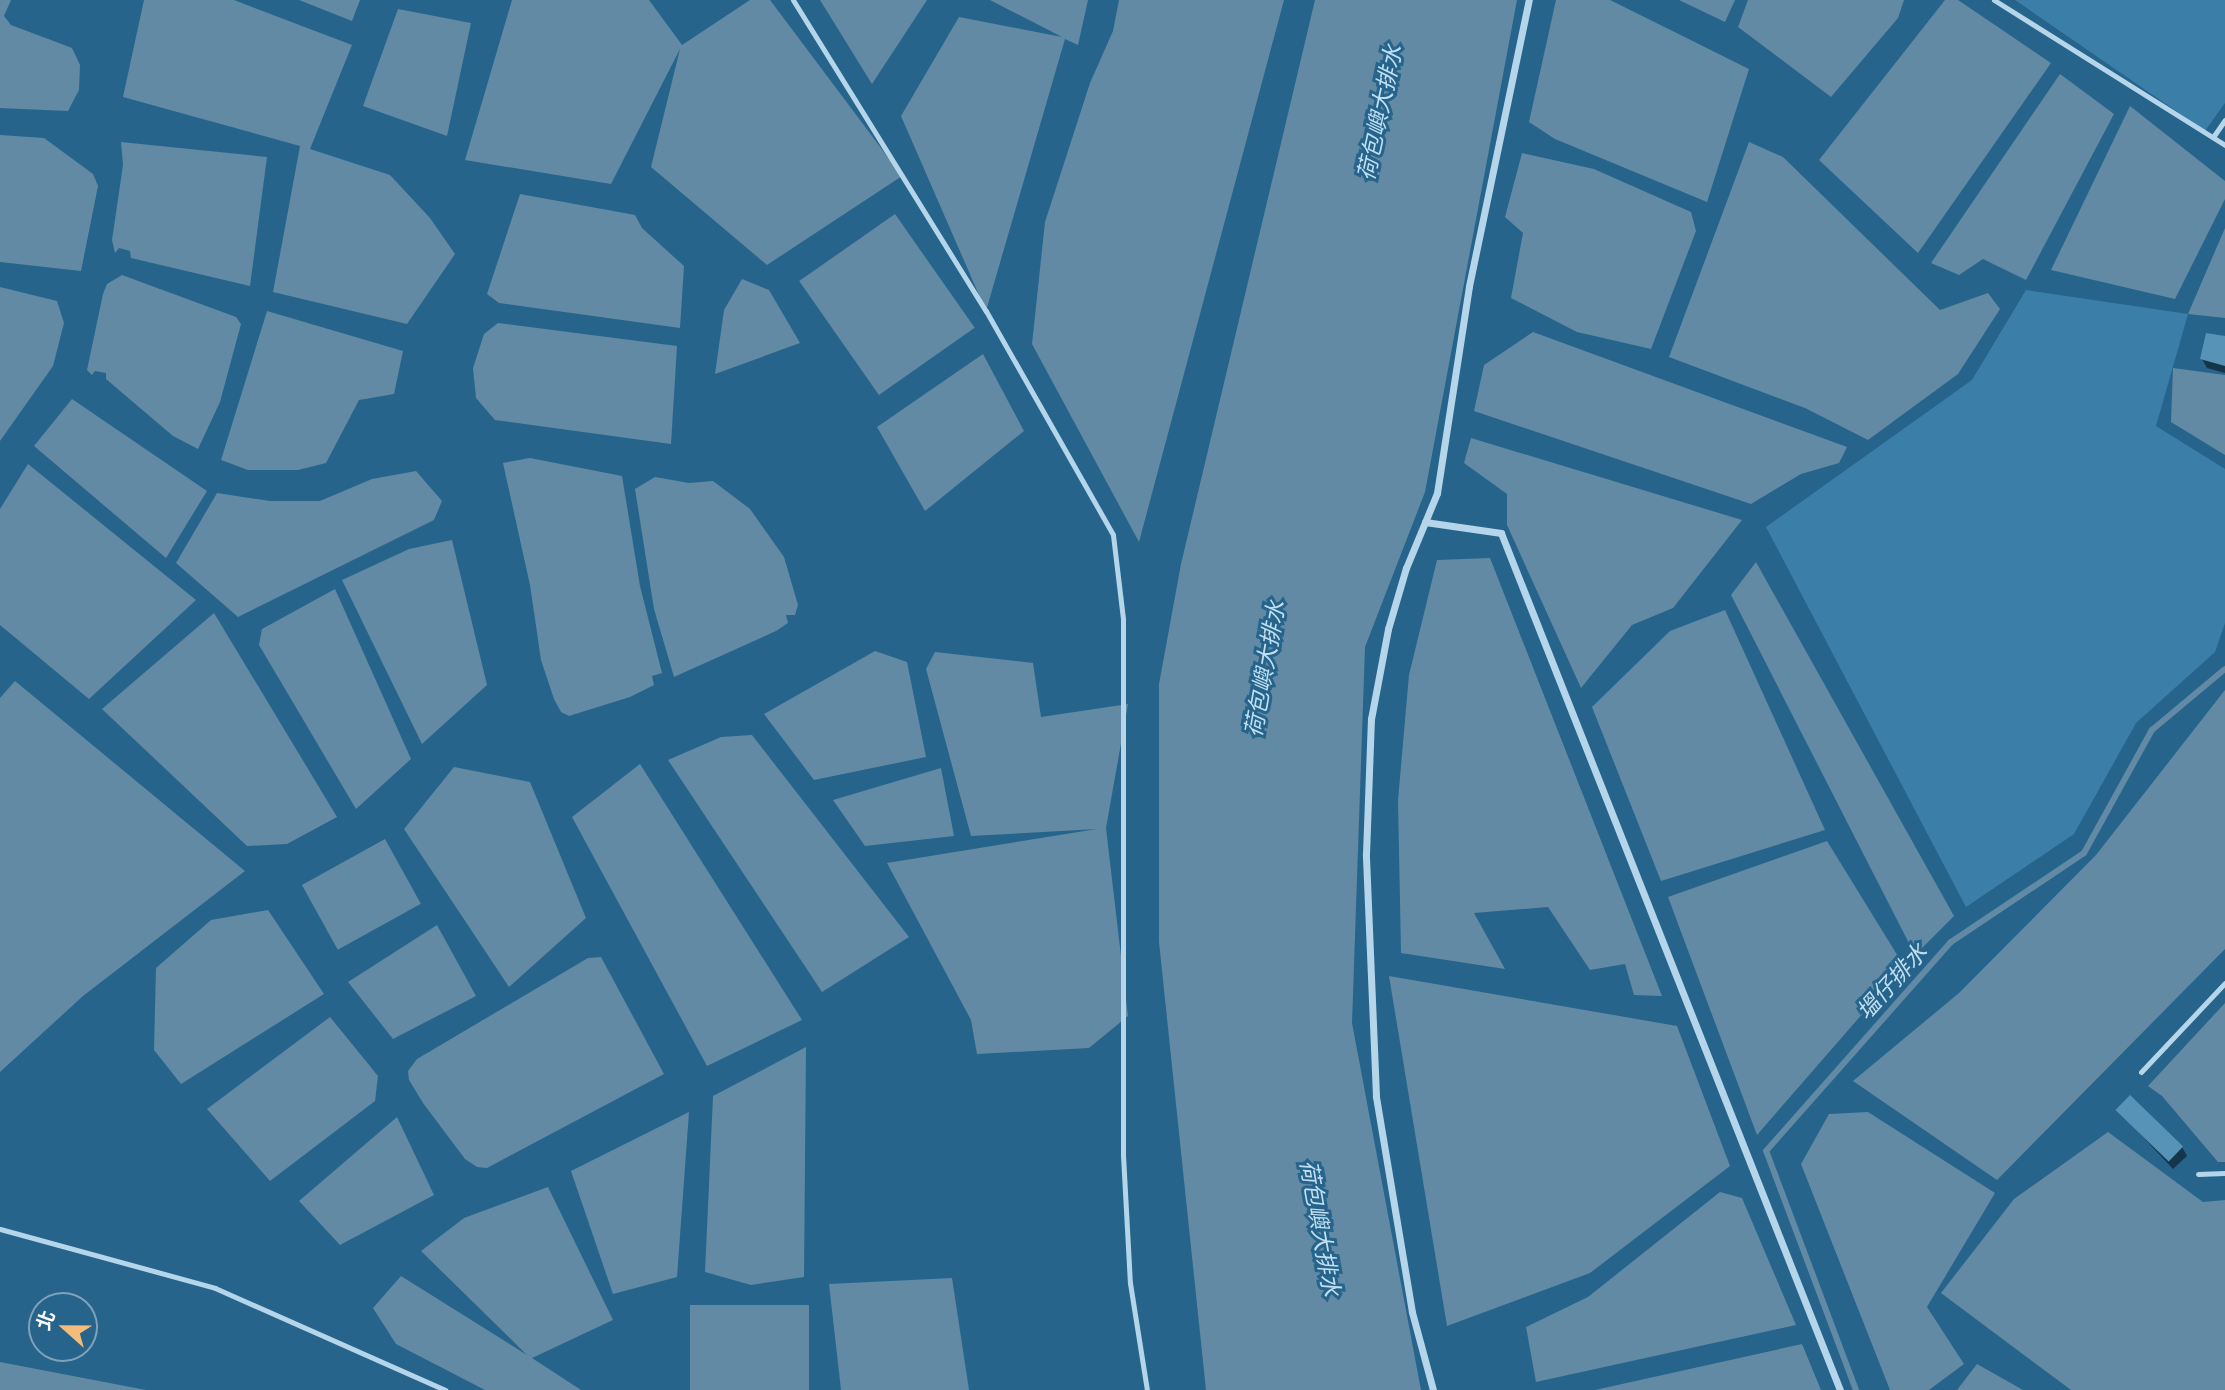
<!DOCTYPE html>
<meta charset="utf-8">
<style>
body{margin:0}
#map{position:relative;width:2225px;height:1390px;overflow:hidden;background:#26648c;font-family:"PT Sans","Noto Sans TC",sans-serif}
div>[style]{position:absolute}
.green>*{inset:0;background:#3b7fa9}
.water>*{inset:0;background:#628aa4;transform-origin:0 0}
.shadow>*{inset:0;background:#0007}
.stream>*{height:6px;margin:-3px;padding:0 3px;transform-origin:3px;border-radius:3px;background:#628aa4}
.building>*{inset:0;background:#5792b7;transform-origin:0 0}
.lane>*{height:5px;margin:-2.5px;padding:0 2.5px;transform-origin:2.5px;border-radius:2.5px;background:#b5d6ea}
.street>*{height:7px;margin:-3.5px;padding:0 3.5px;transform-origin:3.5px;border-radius:3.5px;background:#b5d6ea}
span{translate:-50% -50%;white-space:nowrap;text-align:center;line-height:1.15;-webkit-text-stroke:6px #26648c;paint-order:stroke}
.water-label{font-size:23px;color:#c1dff1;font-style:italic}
.north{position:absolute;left:28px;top:1292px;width:70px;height:70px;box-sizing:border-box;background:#26648c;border:2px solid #7da2ba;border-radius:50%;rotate:291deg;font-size:19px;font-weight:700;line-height:28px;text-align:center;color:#fff}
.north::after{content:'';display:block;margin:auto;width:24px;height:32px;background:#f3bc7a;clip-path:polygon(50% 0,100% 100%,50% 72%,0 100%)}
</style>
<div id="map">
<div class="green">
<div style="clip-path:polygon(2015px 0,2225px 0,2225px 103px,2205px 131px)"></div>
<div style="clip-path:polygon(2026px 290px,2188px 314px,2156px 426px,2225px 469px,2225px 623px,2215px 652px,2136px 723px,2074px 834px,1966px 907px,1766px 527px,1972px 380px)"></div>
</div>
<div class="water">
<div style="clip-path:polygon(0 0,11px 0,4px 16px,11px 25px,72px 48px,80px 65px,79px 90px,68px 111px,0 108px)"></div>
<div style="clip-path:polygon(144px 0,234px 0,352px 45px,310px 149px,390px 175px,430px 218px,455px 254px,407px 324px,273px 292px,300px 146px,123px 97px)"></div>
<div style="clip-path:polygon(299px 0,360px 0,352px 21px)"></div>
<div style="clip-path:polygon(512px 0,649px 0,682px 45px,750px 0,770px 0,902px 176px,767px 265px,651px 167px,680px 49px,611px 184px,465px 160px)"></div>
<div style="clip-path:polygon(820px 0,927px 0,872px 84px)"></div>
<div style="clip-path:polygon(990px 0,1088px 0,1078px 45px,1065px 39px,986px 311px,901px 116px,959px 17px,1062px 37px)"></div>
<div style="clip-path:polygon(1119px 0,1284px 0,1139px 542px,1032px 344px,1045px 222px,1090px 83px,1113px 31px)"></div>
<div style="clip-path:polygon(1315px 0,1517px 0,1425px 492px,1365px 647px,1352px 1023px,1421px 1390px,1206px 1390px,1159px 942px,1159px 684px,1181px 564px)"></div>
<div style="clip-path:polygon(1556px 0,1610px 0,1749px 69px,1707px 202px,1555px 139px,1529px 122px)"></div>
<div style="clip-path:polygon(1679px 0,1735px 0,1725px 22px)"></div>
<div style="clip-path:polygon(1748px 0,1904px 0,1898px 18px,1831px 97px,1738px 27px)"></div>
<div style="clip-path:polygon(1945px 0,1958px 0,2051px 63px,1918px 253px,1819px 160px)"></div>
<div style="clip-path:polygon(398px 9px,471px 23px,447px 136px,363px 106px)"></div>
<div style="clip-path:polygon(2060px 74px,2114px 114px,2026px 280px,1983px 259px,1959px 275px,1931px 263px)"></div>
<div style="clip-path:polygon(2130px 106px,2225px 181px,2225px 199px,2175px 299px,2051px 270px)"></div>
<div style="clip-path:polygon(0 135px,44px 138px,93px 174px,98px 186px,81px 271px,0 262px)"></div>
<div style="clip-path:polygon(121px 142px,267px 157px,250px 286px,131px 258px,130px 251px,119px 248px,115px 253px,112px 240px,123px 165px)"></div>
<div style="clip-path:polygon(1749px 142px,1783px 157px,1940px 310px,1988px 293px,2000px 309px,1958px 374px,1868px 440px,1805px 408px,1669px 357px)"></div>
<div style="clip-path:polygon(1522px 153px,1594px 169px,1691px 212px,1696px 231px,1651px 349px,1577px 332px,1511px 298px,1523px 233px,1505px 217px)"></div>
<div style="clip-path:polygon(520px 194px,635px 215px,642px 228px,684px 266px,680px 328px,499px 303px,487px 294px)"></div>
<div style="left:895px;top:214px;width:139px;height:117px;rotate:55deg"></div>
<div style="clip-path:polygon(2225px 228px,2225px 318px,2188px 314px)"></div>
<div style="clip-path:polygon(122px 275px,236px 317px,241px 324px,220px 402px,198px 449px,173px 436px,106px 379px,106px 373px,95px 371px,92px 375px,87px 370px,103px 294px,107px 284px)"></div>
<div style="clip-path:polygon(742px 279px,769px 290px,800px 343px,715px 374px,724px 310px)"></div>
<div style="clip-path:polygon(0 287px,57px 301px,64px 323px,53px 366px,0 441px)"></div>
<div style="clip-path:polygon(267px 311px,403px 351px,394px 394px,359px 400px,326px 463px,298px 470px,248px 470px,221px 460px)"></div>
<div style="clip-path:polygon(498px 323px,677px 346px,671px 444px,495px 420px,476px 398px,473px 368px,484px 334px)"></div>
<div style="clip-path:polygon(1533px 332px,1847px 447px,1839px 463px,1801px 474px,1751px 504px,1474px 411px,1484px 365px)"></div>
<div style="clip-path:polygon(983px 354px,1024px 431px,925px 511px,877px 427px)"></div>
<div style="clip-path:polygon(2173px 368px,2225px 375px,2225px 455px,2171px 422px)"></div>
<div style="clip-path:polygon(72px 399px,207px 491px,166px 558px,34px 446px)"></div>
<div style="clip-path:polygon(1471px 438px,1742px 520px,1673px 608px,1632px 625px,1581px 688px,1507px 525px,1507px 494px,1464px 463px)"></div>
<div style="clip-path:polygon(530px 458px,622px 476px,640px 586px,662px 673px,652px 676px,654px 685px,630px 697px,569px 716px,561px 712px,554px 699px,541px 660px,530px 585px,503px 463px)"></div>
<div style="clip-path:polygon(28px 464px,196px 600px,89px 699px,0 625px,0 509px)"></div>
<div style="clip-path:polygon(416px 471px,442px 501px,434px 520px,238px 617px,176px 563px,217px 493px,270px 501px,320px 501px,372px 479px)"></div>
<div style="clip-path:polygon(655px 477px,689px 483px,713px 481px,750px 509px,784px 557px,798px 605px,795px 615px,786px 615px,788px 623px,776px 631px,674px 677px,654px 609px,635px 489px)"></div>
<div style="clip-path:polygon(452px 540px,487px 685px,422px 744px,342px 580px,409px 549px)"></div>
<div style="clip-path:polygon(1490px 558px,1662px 996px,1634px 995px,1625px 964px,1590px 970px,1548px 907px,1474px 913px,1505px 969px,1401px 953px,1398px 800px,1409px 675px,1437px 560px)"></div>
<div style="clip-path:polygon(1756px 562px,1954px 916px,1915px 955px,1731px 595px)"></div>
<div style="clip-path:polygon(335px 589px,411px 759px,356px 809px,259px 645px,262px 629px)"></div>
<div style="clip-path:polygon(1725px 610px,1825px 830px,1661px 881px,1592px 707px,1670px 631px)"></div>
<div style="clip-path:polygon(214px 613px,337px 817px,287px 844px,247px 846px,102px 709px)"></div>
<div style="clip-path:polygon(875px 651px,907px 662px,926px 757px,814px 780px,764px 714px)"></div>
<div style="clip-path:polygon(935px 652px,1033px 663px,1041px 717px,1128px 704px,1106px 828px,1128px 1016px,1089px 1048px,977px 1054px,971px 1020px,887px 863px,1097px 829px,971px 836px,926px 669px)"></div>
<div style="clip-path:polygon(15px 681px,245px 871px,83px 996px,0 1072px,0 698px)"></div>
<div style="clip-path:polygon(2225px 690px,2225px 949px,1997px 1180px,1853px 1081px,1959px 993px,2096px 855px)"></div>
<div style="clip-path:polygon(752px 735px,909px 937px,822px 992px,668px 760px,721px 737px)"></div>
<div style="clip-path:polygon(640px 764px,802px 1020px,707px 1066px,572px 817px)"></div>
<div style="clip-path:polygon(454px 767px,530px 782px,586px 918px,509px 987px,404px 829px)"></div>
<div style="clip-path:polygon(941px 768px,954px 836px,865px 846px,833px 800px)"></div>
<div style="left:385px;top:839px;width:74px;height:95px;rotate:61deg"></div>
<div style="clip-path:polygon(1827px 841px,1904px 966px,1757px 1135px,1668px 897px)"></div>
<div style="clip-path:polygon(268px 910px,324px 994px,181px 1084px,154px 1050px,156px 968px,211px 920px)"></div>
<div style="clip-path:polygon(437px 925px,476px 996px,393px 1039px,348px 982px)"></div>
<div style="clip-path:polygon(601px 957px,664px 1074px,487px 1168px,477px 1167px,465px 1159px,423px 1103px,409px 1080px,408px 1071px,417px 1059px,588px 958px)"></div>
<div style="clip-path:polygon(1389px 976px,1677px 1026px,1730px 1166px,1590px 1273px,1447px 1326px)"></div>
<div style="clip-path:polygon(2225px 1003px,2225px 1162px,2218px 1162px,2162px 1096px,2148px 1086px)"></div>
<div style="clip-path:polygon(330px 1017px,378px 1076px,375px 1101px,270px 1181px,207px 1109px)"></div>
<div style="clip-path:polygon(806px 1047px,804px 1277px,751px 1285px,705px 1272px,713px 1096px)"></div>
<div style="clip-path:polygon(689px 1112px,677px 1277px,613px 1294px,571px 1171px)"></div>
<div style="clip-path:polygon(1868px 1112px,1995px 1193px,1927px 1307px,1964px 1364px,1929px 1390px,1890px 1390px,1801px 1164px,1829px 1114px)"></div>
<div style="clip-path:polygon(397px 1117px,434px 1195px,340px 1245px,299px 1201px)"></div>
<div style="clip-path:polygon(2108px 1132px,2203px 1202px,2225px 1200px,2225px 1390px,2071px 1390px,1941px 1293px,2014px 1199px)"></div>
<div style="clip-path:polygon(548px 1187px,613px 1320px,532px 1358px,581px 1390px,485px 1390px,396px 1344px,373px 1308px,401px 1276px,527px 1355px,421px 1251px,464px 1218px)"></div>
<div style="clip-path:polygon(1720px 1192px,1742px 1198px,1796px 1325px,1536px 1382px,1526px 1327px,1588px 1297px)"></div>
<div style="clip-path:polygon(952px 1278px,969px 1390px,841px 1390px,829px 1284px)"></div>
<div style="left:690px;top:1305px;width:119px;height:85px"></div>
<div style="clip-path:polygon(1802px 1344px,1821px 1390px,1595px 1390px)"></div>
<div style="clip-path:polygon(0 1362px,146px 1390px,0 1390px)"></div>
<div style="clip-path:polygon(1977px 1364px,2023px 1390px,1957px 1390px)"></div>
</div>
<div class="shadow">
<div style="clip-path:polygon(2225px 338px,2225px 373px,2207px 368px,2202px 359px)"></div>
<div style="clip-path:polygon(2117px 1109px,2182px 1147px,2187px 1156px,2173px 1169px)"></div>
</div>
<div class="stream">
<div style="left:1856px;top:1390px;width:255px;rotate:-110.6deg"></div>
<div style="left:1766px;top:1151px;width:279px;rotate:-48.5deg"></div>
<div style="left:1951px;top:942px;width:160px;rotate:-33.8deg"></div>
<div style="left:2084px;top:853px;width:141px;rotate:-61.1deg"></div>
<div style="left:2152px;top:730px;width:95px;rotate:-39.9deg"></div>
</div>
<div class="building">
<div style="clip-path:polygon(2206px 333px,2225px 336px,2225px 366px,2200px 359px)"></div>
<div style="left:2130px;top:1095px;width:74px;height:21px;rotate:44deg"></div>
</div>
<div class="lane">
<div style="left:793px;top:0;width:366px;rotate:58.2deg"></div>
<div style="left:986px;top:311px;width:257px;rotate:60.4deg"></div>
<div style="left:1113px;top:535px;width:85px;rotate:83.2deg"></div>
<div style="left:1123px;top:619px;width:536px;rotate:90deg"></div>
<div style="left:1123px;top:1155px;width:128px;rotate:86.9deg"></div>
<div style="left:1130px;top:1283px;width:108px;rotate:81deg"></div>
<div style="left:1994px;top:0;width:273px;rotate:32.1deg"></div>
<div style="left:2213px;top:137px;width:21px;rotate:-55deg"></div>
<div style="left:2141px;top:1072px;width:122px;rotate:-46.7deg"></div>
<div style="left:2198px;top:1174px;width:27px;rotate:-2deg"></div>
<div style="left:0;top:1229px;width:223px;rotate:15.3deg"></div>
<div style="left:215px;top:1288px;width:252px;rotate:23.9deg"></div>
</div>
<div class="street">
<div style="left:1425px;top:522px;width:77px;rotate:8.2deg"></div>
<div style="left:1501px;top:533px;width:922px;rotate:68.42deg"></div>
<div style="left:1433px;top:1390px;width:81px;rotate:-105.1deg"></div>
<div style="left:1412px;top:1312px;width:219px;rotate:-99.5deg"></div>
<div style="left:1376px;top:1096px;width:242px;rotate:-92.4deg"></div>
<div style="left:1366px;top:854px;width:135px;rotate:-87.9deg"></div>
<div style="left:1371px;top:719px;width:92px;rotate:-79.3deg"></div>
<div style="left:1388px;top:629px;width:64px;rotate:-73.6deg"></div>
<div style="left:1406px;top:568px;width:81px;rotate:-67.5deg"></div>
<div style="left:1437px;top:493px;width:209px;rotate:-81.2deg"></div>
<div style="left:1469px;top:286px;width:292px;rotate:-78.2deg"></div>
</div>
<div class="water-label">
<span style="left:1380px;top:113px;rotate:-78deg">荷包嶼大排水</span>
<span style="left:1265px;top:669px;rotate:-80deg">荷包嶼大排水</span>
<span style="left:1892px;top:982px;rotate:-48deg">塭仔排水</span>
<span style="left:1320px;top:1228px;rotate:80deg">荷包嶼大排水</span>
</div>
<div class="north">北</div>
</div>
